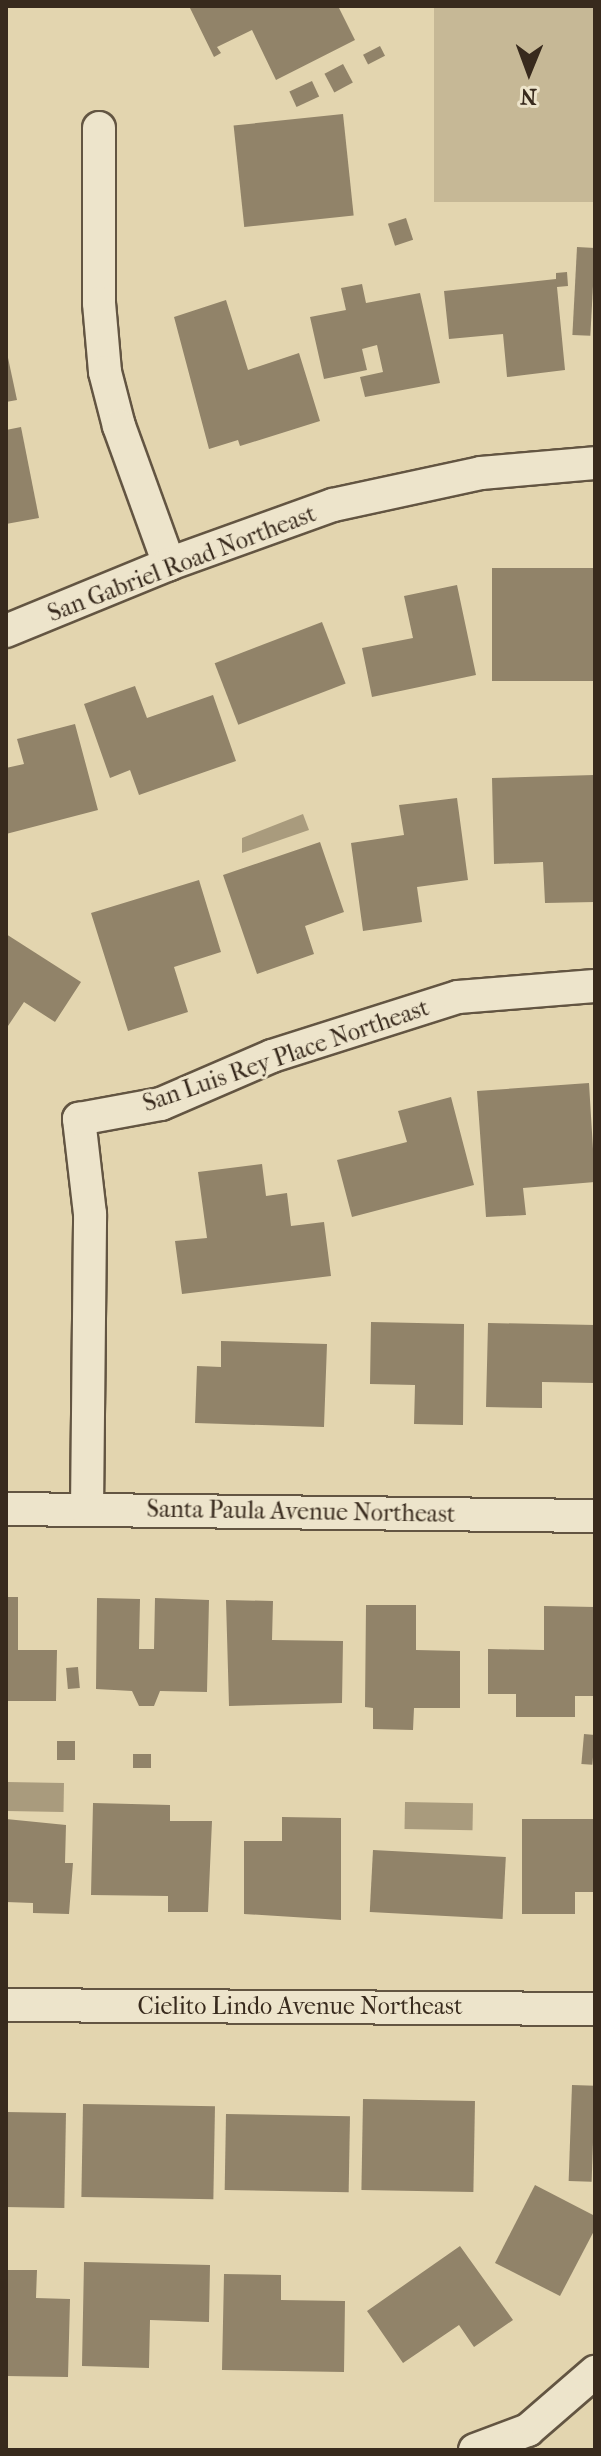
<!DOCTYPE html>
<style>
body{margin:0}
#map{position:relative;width:601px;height:2456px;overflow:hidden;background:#e3d5af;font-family:"IM FELL French Canon",serif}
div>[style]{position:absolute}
.green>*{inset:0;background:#c6b896;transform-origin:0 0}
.water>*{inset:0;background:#a99b7d;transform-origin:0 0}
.building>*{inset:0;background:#918369;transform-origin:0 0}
.roads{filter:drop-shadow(2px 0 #635542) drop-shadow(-2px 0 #635542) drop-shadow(0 2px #635542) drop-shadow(0 -2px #635542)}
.minor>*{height:32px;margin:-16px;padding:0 16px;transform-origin:16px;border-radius:16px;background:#ede4cb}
span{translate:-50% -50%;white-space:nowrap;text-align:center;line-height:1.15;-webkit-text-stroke:6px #ede4cb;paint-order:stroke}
.street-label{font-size:24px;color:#382a1d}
.frame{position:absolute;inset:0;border:8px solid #382a1d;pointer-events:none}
.north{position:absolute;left:489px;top:32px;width:80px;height:80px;-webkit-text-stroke:6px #ede4cb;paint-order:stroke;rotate:181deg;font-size:22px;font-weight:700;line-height:32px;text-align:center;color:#382a1d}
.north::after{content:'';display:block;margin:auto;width:28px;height:36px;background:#382a1d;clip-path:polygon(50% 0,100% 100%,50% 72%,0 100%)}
</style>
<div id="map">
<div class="green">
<div style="left:434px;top:6px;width:161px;height:196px"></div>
</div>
<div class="water">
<div style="clip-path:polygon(303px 814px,309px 830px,242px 853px,242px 838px)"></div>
<div style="left:7px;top:1782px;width:57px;height:29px;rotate:1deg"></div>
<div style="left:405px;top:1802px;width:68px;height:27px;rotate:1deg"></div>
</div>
<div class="building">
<div style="clip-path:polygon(189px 6px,338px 6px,355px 40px,276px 80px,252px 30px,217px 47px,221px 53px,214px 57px)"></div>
<div style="left:380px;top:46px;width:11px;height:19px;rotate:63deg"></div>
<div style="left:343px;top:64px;width:21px;height:21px;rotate:62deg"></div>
<div style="left:312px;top:81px;width:17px;height:25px;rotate:65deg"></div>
<div style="left:343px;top:114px;width:102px;height:110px;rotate:84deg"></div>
<div style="left:406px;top:218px;width:23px;height:19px;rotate:72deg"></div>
<div style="left:577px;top:247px;width:18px;height:88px;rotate:3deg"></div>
<div style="clip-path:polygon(567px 272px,568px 286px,557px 287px,565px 370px,507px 377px,503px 334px,449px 339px,444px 291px,556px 279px,556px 273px)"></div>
<div style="clip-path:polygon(362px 284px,366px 303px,420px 293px,440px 383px,365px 397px,360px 377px,383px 372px,377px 345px,362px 349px,367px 370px,324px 379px,310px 317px,346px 310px,341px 288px)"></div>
<div style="clip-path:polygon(226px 300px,248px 370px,299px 353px,320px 421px,240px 446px,238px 440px,209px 449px,174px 317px)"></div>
<div style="clip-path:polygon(7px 353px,17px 400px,6px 402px,6px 354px)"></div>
<div style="clip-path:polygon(21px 427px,39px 518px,6px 524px,6px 430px)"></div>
<div style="left:595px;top:568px;width:113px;height:103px;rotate:90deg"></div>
<div style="clip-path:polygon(457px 585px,476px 675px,372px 697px,362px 648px,413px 638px,404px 596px)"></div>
<div style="left:322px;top:622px;width:66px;height:115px;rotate:69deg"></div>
<div style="clip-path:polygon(135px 686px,147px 718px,213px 695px,236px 761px,139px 795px,130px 770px,110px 778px,84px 704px)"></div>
<div style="clip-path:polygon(75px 724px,98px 810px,6px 834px,6px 768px,24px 764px,17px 739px)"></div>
<div style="clip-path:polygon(594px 775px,595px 902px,545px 903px,543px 862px,494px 864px,492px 778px)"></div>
<div style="clip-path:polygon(457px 798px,468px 880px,417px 887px,422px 922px,363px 931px,351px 843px,404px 835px,399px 805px)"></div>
<div style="clip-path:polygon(320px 842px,344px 912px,305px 926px,314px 954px,257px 974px,223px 875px)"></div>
<div style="clip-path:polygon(199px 880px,221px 952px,174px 967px,188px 1012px,128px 1031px,91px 913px)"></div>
<div style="clip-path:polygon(6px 934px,81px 982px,55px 1022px,24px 1002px,6px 1029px)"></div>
<div style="clip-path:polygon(589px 1083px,595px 1182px,523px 1188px,526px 1215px,486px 1217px,477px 1091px)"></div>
<div style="clip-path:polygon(451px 1097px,474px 1185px,352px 1217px,337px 1160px,407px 1142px,398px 1111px)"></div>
<div style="clip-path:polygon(262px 1164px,266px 1196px,287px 1193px,291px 1226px,324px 1222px,331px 1276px,182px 1294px,175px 1241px,207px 1238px,198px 1172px)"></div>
<div style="clip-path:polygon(371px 1322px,464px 1324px,463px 1425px,414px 1424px,415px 1385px,370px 1384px)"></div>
<div style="clip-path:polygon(488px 1323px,595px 1325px,595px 1383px,542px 1382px,542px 1408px,486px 1407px)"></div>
<div style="clip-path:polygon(221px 1341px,327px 1344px,324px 1427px,195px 1423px,197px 1366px,221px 1367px)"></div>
<div style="clip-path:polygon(6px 1597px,18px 1597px,18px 1650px,57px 1650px,56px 1701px,6px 1701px)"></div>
<div style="clip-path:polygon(97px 1598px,140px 1599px,139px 1649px,154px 1649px,155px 1598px,209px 1600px,207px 1692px,160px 1691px,154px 1706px,139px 1706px,132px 1691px,96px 1689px)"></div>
<div style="clip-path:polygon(226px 1600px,273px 1601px,272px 1640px,343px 1641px,342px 1703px,229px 1706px)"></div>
<div style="clip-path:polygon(366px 1605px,416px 1605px,416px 1650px,460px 1651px,460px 1708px,414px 1708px,413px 1730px,373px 1729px,373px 1708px,365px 1707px)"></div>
<div style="clip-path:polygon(544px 1606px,595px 1607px,595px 1696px,575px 1696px,575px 1717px,516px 1717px,516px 1694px,488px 1694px,488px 1649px,544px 1650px)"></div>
<div style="left:78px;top:1667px;width:21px;height:12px;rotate:85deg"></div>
<div style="left:584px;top:1734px;width:11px;height:30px;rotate:5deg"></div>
<div style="left:57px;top:1741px;width:18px;height:19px"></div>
<div style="left:133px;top:1754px;width:18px;height:14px"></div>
<div style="clip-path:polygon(93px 1803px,170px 1805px,170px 1821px,212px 1821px,208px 1912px,168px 1912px,168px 1896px,91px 1895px)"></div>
<div style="clip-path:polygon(282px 1817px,341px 1818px,341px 1920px,244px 1914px,244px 1841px,282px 1841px)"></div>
<div style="clip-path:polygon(6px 1819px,66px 1825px,65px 1863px,73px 1863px,69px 1914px,33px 1913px,33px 1903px,6px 1902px)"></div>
<div style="clip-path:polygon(522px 1819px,595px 1819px,595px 1892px,575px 1892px,575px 1914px,522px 1914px)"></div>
<div style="left:373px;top:1850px;width:133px;height:62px;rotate:3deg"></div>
<div style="left:572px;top:2085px;width:23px;height:96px;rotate:2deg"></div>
<div style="left:363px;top:2099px;width:112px;height:91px;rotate:1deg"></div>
<div style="left:83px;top:2104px;width:132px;height:93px;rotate:1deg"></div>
<div style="left:6px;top:2112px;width:60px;height:95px;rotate:1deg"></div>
<div style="left:226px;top:2114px;width:124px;height:76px;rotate:1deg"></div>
<div style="clip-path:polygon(535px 2185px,595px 2216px,595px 2229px,560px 2296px,495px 2263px)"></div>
<div style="clip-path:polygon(460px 2246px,513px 2320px,474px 2347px,459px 2325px,403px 2363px,367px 2311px)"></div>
<div style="clip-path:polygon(84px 2262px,210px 2265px,209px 2322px,150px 2320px,149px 2368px,82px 2366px)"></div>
<div style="clip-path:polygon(6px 2270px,37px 2270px,36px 2298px,70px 2299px,68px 2377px,6px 2376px)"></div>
<div style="clip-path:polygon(224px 2274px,281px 2275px,281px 2300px,345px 2301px,344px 2372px,222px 2370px)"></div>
</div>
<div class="roads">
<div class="minor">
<div style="left:99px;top:128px;width:175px;rotate:90deg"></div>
<div style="left:99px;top:303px;width:69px;rotate:85deg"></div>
<div style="left:105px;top:372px;width:56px;rotate:75.5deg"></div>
<div style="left:119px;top:426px;width:147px;rotate:70.1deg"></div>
<div style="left:6px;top:631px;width:176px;rotate:-22.3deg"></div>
<div style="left:169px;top:564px;width:174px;rotate:-19.8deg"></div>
<div style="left:333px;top:505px;width:151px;rotate:-12.2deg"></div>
<div style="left:481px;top:473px;width:114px;rotate:-5deg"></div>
<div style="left:6px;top:1509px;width:589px;rotate:0.68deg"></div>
<div style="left:87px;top:1510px;width:296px;rotate:-89.4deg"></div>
<div style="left:90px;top:1214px;width:96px;rotate:-96.6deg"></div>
<div style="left:79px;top:1119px;width:83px;rotate:-10.4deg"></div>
<div style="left:161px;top:1104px;width:121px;rotate:-23.4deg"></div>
<div style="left:272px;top:1056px;width:195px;rotate:-17.6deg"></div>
<div style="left:458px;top:997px;width:137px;rotate:-4.6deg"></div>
<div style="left:6px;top:2005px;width:589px;rotate:0.39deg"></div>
<div style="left:475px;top:2450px;width:57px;rotate:-20.7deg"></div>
<div style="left:528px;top:2430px;width:89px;rotate:-40.9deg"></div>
</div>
</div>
<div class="street-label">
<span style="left:182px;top:564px;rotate:-21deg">San Gabriel Road Northeast</span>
<span style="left:286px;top:1056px;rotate:-19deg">San Luis Rey Place Northeast</span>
<span style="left:301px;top:1512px;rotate:1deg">Santa Paula Avenue Northeast</span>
<span style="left:300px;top:2007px">Cielito Lindo Avenue Northeast</span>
</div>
<div class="frame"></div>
<div class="north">N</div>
</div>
